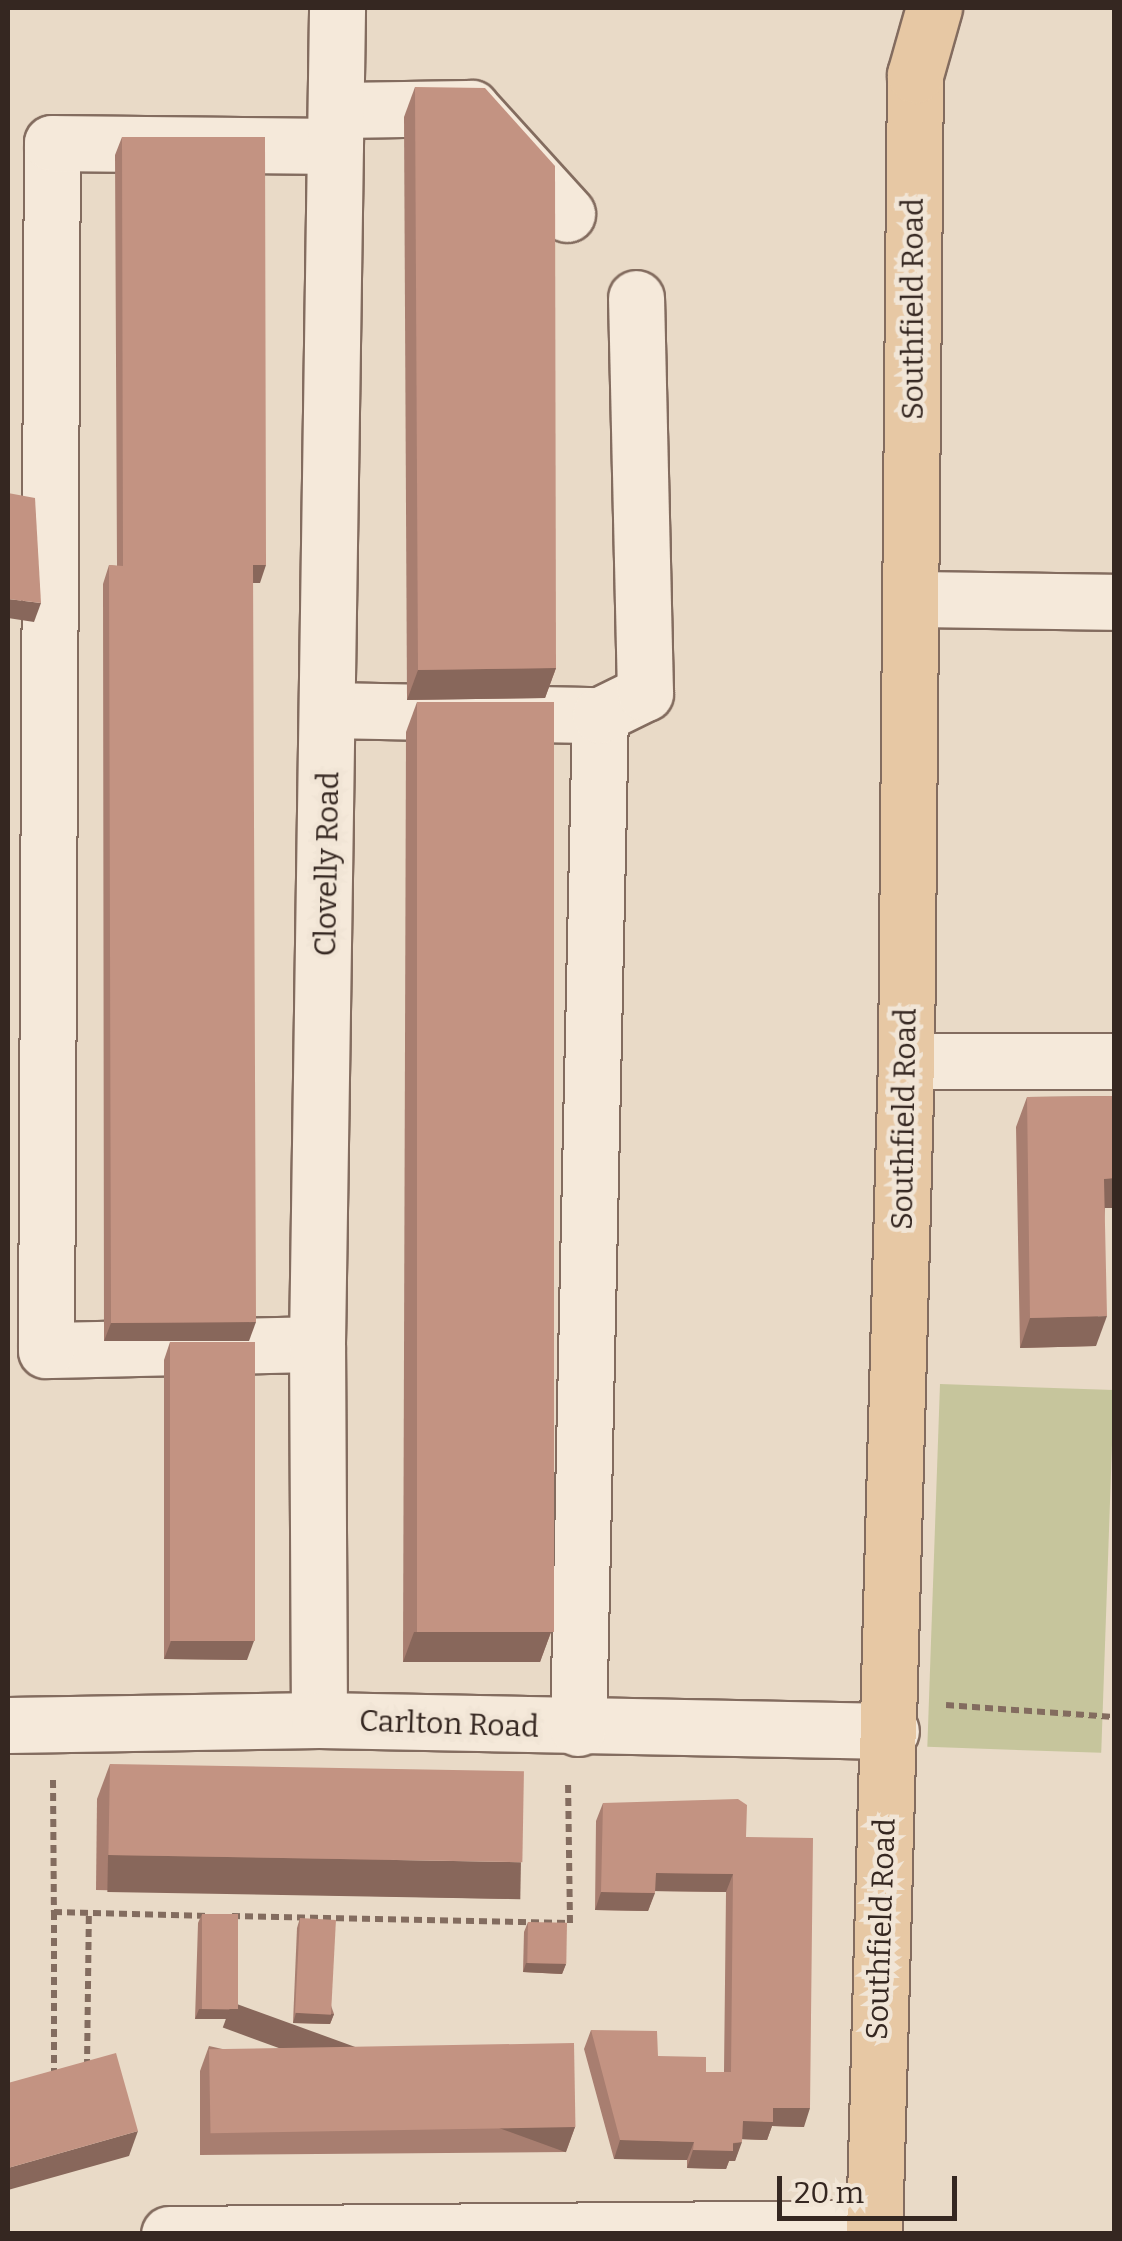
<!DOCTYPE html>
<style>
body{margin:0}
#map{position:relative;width:1122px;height:2241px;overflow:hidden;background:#e9dac7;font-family:Bitter,serif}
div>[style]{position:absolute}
.green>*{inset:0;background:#c6c59c;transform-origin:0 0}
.path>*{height:6px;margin-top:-3px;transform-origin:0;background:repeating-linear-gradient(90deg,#836c5f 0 8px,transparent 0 13px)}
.roads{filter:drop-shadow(2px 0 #836c5f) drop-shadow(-2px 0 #836c5f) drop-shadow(0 2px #836c5f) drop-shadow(0 -2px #836c5f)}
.minor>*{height:55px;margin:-27.5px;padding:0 27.5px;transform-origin:27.5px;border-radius:27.5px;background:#f5e9da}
.major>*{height:55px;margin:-27.5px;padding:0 27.5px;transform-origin:27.5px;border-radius:27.5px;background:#e7c8a4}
.wall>*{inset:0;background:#a87e70}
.shaded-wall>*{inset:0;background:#88675b;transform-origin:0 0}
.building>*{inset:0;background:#c39382;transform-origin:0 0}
span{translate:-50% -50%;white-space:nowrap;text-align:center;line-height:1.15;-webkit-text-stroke:9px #f1e5d6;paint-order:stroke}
.street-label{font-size:30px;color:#352721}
.frame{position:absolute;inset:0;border:10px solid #352721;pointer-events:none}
.scale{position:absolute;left:777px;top:2176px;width:180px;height:45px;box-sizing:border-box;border:5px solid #352721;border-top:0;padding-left:12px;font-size:30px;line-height:35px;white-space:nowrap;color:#352721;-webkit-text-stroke:8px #f1e5d6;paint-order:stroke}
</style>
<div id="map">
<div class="green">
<div style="left:940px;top:1384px;width:174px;height:363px;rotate:2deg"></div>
</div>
<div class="path">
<div style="left:946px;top:1705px;width:168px;rotate:4.1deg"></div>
<div style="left:53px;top:1780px;width:132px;rotate:89.6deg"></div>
<div style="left:54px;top:1912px;width:156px;rotate:1.5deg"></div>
<div style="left:54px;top:1912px;width:159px;rotate:90deg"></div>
<div style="left:232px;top:1916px;width:338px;rotate:1.2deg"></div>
<div style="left:570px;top:1923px;width:140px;rotate:-90.8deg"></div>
<div style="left:87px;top:2067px;width:154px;rotate:-89.3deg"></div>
</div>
<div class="roads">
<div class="minor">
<div style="left:337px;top:110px;width:134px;rotate:-0.9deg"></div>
<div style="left:471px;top:108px;width:143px;rotate:47.8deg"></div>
<div style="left:911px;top:599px;width:203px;rotate:0.8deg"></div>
<div style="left:329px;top:710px;width:271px;rotate:1.1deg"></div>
<div style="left:906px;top:1061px;width:208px"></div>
<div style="left:317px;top:1344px;width:271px;rotate:178.7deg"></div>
<div style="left:46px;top:1350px;width:1207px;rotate:-89.72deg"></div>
<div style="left:52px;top:143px;width:283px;rotate:0.6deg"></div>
<div style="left:319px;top:1720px;width:376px;rotate:-90.3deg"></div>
<div style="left:317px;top:1344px;width:1336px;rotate:-89.14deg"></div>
<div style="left:8px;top:1725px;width:311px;rotate:-0.9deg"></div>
<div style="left:319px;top:1720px;width:572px;rotate:1.1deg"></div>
<div style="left:578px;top:1728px;width:1013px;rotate:-88.76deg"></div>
<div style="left:600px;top:715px;width:50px;rotate:-26.1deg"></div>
<div style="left:645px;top:693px;width:395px;rotate:-91.3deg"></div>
<div style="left:169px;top:2234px;width:705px;rotate:-0.49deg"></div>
</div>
<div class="major">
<div style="left:874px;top:2234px;width:1173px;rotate:-88.44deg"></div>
<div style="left:906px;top:1061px;width:986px;rotate:-89.48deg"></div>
<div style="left:915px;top:75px;width:70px;rotate:-74.2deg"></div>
</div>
</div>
<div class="wall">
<div style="clip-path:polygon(415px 87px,556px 668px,545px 698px,407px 700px,404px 117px)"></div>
<div style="clip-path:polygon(122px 137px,260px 583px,253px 583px,249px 1341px,104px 1341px,103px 584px,109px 565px,117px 566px,115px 155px)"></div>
<div style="clip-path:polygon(417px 702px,551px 1632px,540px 1662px,403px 1662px,406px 732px)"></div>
<div style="clip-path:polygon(1114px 1096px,1114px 1208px,1105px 1208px,1096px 1346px,1020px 1348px,1016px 1127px,1027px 1097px)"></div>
<div style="clip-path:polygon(170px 1342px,247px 1660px,164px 1659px,164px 1360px)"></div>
<div style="clip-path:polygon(110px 1764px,509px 1899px,96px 1890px,97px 1799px)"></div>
<div style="clip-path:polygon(603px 1803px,746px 1837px,804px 2127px,772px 2126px,767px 2140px,742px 2139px,735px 2161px,729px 2161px,726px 2169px,687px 2168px,687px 2160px,614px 2159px,584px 2049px,591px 2030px,658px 2056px,706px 2072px,724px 2072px,726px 1892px,655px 1891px,648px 1911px,595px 1910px,596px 1821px)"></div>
<div style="clip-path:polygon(202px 1914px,233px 2019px,195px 2019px,198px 1923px)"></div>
<div style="clip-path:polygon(300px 1918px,334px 2014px,330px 2024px,293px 2023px,297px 1928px)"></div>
<div style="clip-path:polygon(528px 1922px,566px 1964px,562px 1974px,523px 1972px,524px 1932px)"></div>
<div style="clip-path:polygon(209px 2046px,575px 2127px,566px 2152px,200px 2155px,200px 2071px)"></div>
</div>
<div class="shaded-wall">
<div style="clip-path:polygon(253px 565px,266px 565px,260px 583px,247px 583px)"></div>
<div style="clip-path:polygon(8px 599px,41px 603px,34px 622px,8px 618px)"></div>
<div style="clip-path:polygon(556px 668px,545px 698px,407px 700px,418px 670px)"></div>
<div style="clip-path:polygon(1114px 1178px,1114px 1208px,1093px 1208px,1104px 1179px)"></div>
<div style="clip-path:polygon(1107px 1316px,1096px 1346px,1020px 1348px,1030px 1318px)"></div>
<div style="clip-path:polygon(256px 1322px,249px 1341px,104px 1341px,111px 1323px)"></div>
<div style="clip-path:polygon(414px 1632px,551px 1632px,540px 1662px,403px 1662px)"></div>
<div style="clip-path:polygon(171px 1641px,254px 1641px,247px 1660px,164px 1659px)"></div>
<div style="left:108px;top:1855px;width:413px;height:37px;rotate:1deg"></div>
<div style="clip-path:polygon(656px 1873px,733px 1874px,726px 1892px,649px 1891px)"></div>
<div style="clip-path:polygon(601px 1892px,655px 1893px,648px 1911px,595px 1910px)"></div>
<div style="clip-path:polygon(526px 1963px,566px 1964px,562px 1974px,523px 1972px)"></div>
<div style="clip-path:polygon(199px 2009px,236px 2010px,233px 2019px,195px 2019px)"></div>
<div style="clip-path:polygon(296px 2013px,334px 2014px,330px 2024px,293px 2023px)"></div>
<div style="clip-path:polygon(773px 2108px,810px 2108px,804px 2127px,772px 2126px,767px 2140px,737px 2139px,743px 2121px)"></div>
<div style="left:575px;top:2127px;width:27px;height:365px;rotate:110deg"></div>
<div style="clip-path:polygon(138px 2131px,129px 2156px,8px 2190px,8px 2168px)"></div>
<div style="clip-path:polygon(620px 2140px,694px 2142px,687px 2160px,614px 2159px)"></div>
<div style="clip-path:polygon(742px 2142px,735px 2161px,729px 2161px,726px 2169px,687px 2168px,693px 2150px)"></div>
</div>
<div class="building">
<div style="clip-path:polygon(415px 87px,485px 88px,555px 166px,556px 668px,418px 670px)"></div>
<div style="clip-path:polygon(122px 137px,265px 137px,266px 565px,253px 565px,256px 1322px,111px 1323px,109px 565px,123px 566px)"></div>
<div style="clip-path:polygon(8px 493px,35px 498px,41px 603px,8px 599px)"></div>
<div style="clip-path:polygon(8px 629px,10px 629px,9px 1660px,8px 1660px)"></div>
<div style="left:417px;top:702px;width:137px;height:930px"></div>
<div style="clip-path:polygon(1114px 1096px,1114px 1178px,1104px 1179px,1107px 1316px,1030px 1318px,1027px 1097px)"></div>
<div style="left:170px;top:1342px;width:85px;height:299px"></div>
<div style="left:110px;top:1764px;width:414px;height:91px;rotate:1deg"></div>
<div style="clip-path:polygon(738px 1799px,747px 1805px,746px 1837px,813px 1838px,810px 2108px,773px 2108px,773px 2122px,743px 2121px,742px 2142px,733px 2143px,733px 2151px,693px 2150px,694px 2142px,620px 2140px,591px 2030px,657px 2031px,658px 2056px,706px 2057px,706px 2072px,731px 2072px,733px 1874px,656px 1873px,655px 1893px,601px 1892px,603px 1803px)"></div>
<div style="left:202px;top:1914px;width:36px;height:95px"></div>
<div style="left:300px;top:1918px;width:36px;height:95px;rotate:3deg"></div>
<div style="left:528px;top:1922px;width:39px;height:41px;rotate:1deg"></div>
<div style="left:574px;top:2043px;width:84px;height:365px;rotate:89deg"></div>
<div style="clip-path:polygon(116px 2053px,138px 2131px,8px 2168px,8px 2083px)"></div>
</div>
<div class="street-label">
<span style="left:913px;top:309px;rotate:-90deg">Southfield Road</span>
<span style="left:327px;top:864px;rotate:-89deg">Clovelly Road</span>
<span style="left:904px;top:1119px;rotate:-89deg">Southfield Road</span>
<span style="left:449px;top:1724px;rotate:2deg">Carlton Road</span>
<span style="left:881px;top:1929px;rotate:-88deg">Southfield Road</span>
</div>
<div class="frame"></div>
<div class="scale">20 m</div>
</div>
